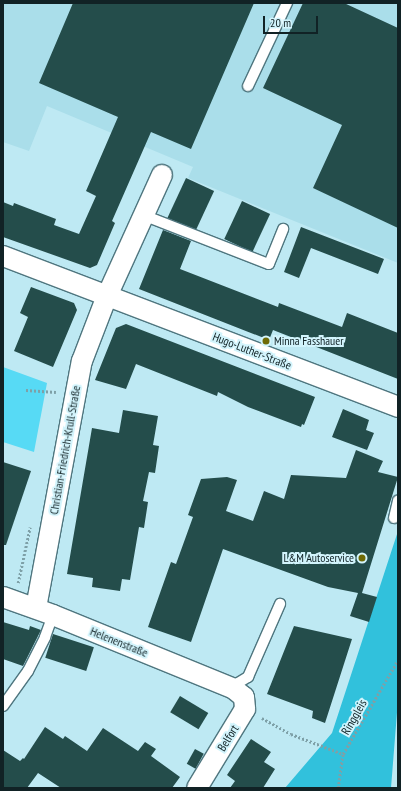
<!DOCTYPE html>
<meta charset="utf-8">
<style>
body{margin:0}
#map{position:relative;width:401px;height:791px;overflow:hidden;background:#bee9f3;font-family:"PT Sans Narrow",sans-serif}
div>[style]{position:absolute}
.built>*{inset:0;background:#aadeea}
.green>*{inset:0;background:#57daf5}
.forest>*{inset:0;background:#31c1dc}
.building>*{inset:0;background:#244d4b;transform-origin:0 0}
.path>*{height:2.5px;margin-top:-1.25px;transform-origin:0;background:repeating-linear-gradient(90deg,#7ea0a7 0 2px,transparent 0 4px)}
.roads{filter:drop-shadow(1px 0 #4f767f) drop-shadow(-1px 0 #4f767f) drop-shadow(0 1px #4f767f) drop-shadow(0 -1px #4f767f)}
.lane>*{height:10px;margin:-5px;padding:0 5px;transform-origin:5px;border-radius:5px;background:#fff}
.street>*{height:20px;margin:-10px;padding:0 10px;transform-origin:10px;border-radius:10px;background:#fff}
.dots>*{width:11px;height:11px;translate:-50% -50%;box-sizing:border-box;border:2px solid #d2f4fc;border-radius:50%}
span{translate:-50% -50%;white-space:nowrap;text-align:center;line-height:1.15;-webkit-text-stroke:4px #d2f4fc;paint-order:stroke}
.poi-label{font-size:12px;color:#112225}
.left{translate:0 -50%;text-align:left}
.right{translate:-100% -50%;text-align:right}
.street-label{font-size:12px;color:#112225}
.frame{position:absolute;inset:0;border:4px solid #112225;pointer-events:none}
.scale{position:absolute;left:263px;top:16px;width:55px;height:18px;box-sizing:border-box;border:2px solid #112225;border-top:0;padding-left:5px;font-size:12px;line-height:14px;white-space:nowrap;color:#112225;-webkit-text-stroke:3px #d2f4fc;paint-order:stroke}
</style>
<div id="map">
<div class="built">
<div style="clip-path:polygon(3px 3px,398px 3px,398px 263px,188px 178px,193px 167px,47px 106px,29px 151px,3px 142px)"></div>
</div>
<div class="green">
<div style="clip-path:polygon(3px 367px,47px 383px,34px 452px,3px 442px)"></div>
</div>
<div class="forest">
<div style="clip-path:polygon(398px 531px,398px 700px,391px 788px,285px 788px,332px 733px)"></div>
</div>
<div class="building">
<div style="clip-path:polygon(73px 3px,254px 3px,191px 149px,151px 132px,112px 221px,115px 223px,97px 265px,90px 268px,3px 237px,3px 202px,13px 206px,14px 203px,56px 219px,54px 225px,79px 234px,96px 196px,86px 191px,118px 117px,39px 83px)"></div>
<div style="clip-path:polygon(303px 3px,344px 3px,398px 28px,398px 228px,313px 188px,342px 125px,263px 88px)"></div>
<div style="left:186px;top:178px;width:31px;height:44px;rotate:25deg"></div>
<div style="left:242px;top:201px;width:31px;height:42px;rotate:25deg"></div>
<div style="clip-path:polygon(301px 227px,384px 259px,378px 274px,311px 248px,299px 278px,284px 272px)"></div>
<div style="clip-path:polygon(163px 230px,191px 241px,180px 269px,278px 307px,279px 303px,342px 327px,347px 313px,398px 333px,398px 379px,273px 330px,269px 340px,139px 289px)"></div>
<div style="clip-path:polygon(31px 287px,74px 303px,77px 310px,53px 367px,14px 351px,28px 317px,20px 313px)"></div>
<div style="clip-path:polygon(126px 324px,315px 397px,304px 425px,302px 424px,301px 427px,248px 407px,218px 392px,217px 396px,136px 364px,126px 389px,95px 380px,116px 328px)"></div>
<div style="clip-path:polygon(343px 409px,369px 420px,366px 430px,374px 433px,367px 450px,332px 437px)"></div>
<div style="clip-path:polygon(123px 410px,158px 416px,153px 445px,159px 446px,155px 473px,149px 472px,143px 501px,148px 502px,144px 528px,139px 527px,130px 580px,122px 579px,120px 591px,92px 587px,93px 578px,67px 574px,92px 428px,119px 433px)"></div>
<div style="clip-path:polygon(356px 450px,383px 461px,378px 472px,398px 477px,362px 593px,377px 597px,369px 622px,350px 616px,358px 593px,328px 587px,223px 549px,191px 642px,148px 627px,171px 562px,176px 564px,193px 517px,188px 515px,201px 479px,227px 477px,237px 480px,226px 511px,253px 521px,264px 491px,284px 499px,291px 475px,346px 478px)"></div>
<div style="clip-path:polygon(3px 462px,31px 471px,6px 545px,3px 545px)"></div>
<div style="clip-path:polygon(3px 622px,29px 630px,30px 626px,41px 630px,23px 666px,3px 659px)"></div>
<div style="clip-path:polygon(294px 626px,352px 639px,325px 723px,312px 718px,313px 711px,267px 694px)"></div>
<div style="left:53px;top:634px;width:43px;height:25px;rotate:18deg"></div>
<div style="left:180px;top:696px;width:33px;height:19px;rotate:31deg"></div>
<div style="clip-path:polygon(45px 727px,63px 739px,65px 736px,87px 751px,103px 728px,138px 751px,145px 742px,156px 749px,151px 756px,180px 777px,172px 788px,61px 788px,38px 773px,27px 788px,3px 788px,3px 750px,20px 761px,23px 758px,24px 759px)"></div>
<div style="clip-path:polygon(251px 739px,271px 752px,264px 762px,275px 769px,263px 788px,230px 788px,235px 781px,227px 775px)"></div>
<div style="left:195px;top:749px;width:10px;height:17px;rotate:29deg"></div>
</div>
<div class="path">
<div style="left:26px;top:390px;width:30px;rotate:4deg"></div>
<div style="left:18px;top:583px;width:57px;rotate:-77.9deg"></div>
<div style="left:262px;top:718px;width:33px;rotate:29deg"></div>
<div style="left:291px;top:734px;width:56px;rotate:21deg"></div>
<div style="left:338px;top:788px;width:34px;rotate:-82deg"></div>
<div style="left:343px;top:754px;width:109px;rotate:-59.7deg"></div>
</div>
<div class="roads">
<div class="lane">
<div style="left:248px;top:86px;width:92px;rotate:-64.8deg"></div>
<div style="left:143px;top:215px;width:135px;rotate:21.3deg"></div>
<div style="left:269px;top:264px;width:38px;rotate:-68deg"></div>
<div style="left:394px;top:518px;width:18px;rotate:-77deg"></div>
<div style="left:234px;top:689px;width:7px;rotate:-56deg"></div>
<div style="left:238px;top:683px;width:12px;rotate:-31deg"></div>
<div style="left:248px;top:677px;width:80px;rotate:-66.3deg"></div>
<div style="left:3px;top:706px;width:43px;rotate:-54.5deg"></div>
<div style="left:28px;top:671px;width:38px;rotate:-63deg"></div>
<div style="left:45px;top:637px;width:23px;rotate:-70deg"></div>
</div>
<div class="street">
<div style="left:3px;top:256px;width:423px;rotate:20.9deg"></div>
<div style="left:3px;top:597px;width:53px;rotate:19.8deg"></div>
<div style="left:53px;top:615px;width:196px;rotate:22.2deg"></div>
<div style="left:234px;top:689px;width:13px;rotate:39deg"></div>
<div style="left:244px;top:697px;width:12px;rotate:85deg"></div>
<div style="left:245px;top:709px;width:92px;rotate:121.3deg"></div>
<div style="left:36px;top:608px;width:251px;rotate:-79.5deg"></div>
<div style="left:82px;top:361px;width:70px;rotate:-69deg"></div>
<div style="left:107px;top:296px;width:133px;rotate:-65.6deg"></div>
</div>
</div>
<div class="dots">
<div style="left:266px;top:341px;background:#6e6a06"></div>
<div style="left:362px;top:558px;background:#6e6a06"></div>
</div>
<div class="poi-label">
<span class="left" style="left:274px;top:341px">Minna Fasshauer</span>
<span class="right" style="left:354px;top:558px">L&amp;M Autoservice</span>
</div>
<div class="street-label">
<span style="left:252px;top:351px;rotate:21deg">Hugo-Luther-Straße</span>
<span style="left:65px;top:450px;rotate:-80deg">Christian-Friedrich-Krull-Straße</span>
<span style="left:119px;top:642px;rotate:22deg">Helenenstraße</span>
<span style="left:354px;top:717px;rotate:-60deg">Ringgleis</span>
<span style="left:228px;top:738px;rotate:-58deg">Belfort</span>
</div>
<div class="frame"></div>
<div class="scale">20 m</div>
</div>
